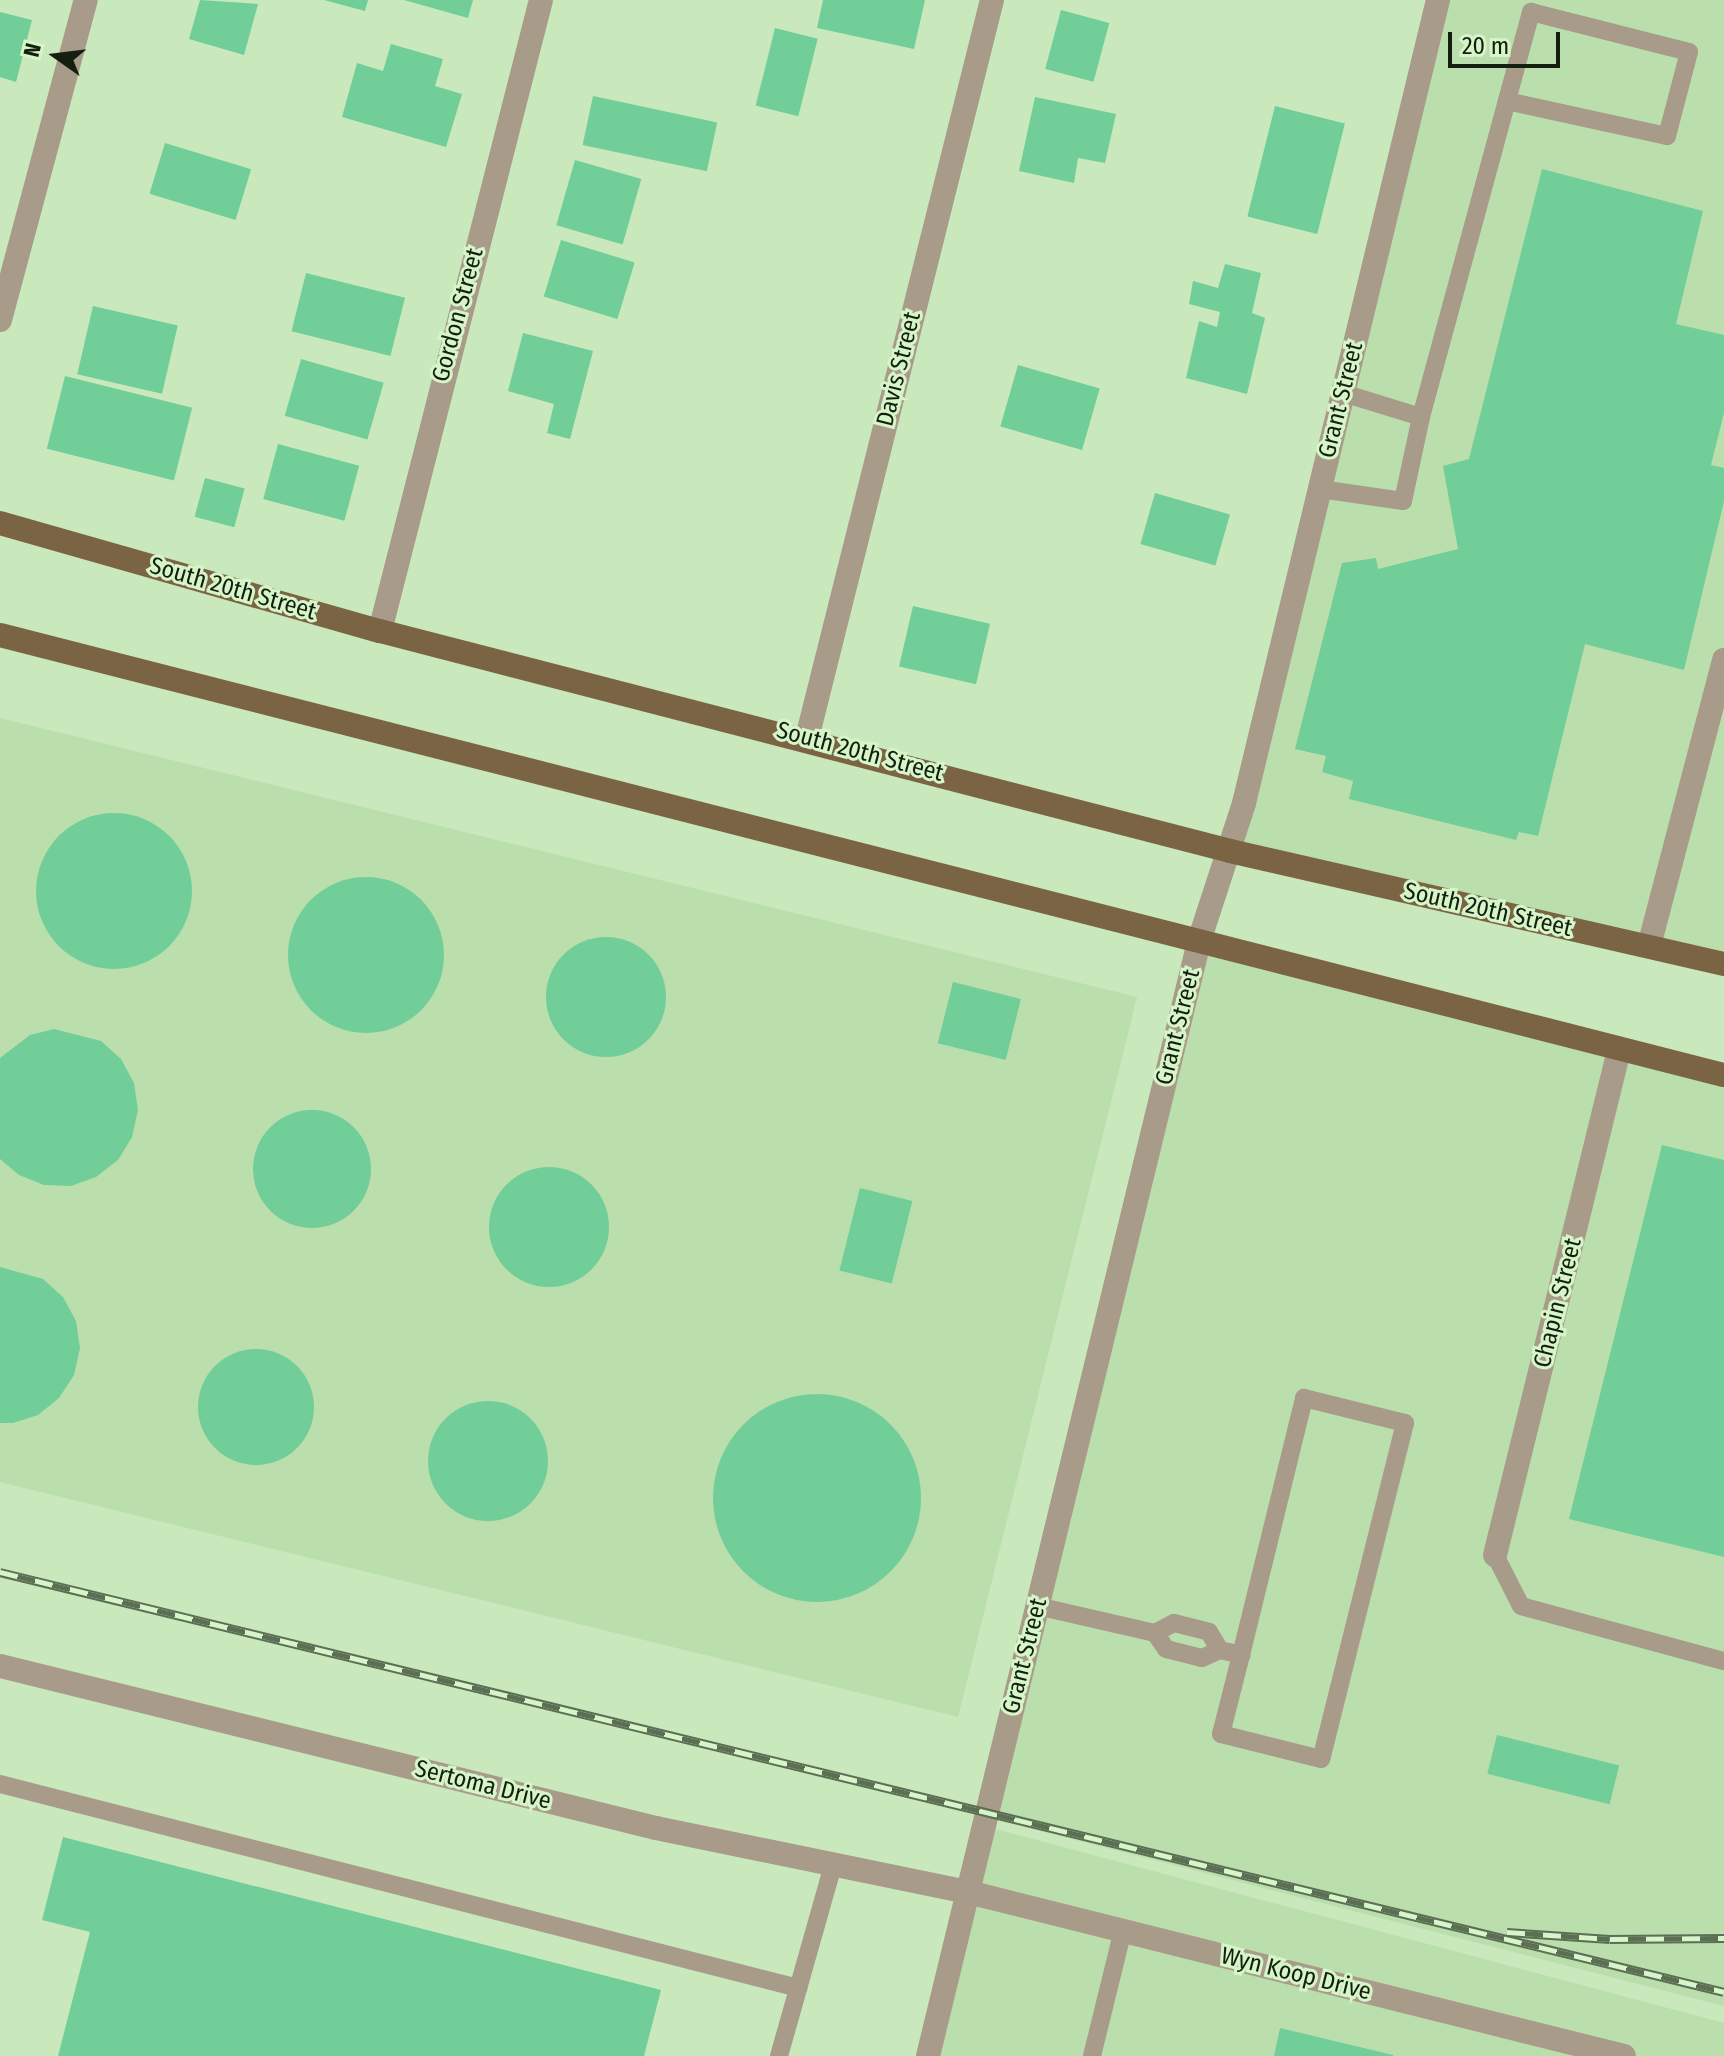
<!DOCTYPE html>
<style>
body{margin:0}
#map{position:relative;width:1724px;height:2056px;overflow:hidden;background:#c9e8bc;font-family:"Fira Sans Condensed",sans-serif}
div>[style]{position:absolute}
.built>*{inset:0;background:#badeac}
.building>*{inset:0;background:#71ce98;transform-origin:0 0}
.round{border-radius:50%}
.service>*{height:18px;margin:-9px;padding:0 9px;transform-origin:9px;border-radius:9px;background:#a89b89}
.minor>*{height:24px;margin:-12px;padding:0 12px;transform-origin:12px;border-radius:12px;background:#a89b89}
.tertiary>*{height:24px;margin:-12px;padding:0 12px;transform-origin:12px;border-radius:12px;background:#a89b89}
.primary>*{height:24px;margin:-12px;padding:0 12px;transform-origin:12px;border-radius:12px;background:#7b6443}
.rail>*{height:9px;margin-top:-4.5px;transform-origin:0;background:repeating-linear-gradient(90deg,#d6f5c9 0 18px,#5c6f54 0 36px);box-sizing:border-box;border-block:2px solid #5c6f54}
span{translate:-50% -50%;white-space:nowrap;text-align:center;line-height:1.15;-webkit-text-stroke:6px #d6f5c9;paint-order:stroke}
.street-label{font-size:24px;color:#141f0f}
.north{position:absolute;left:16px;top:16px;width:80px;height:80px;-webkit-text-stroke:6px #d6f5c9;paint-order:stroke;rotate:284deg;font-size:22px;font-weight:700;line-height:32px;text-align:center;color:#141f0f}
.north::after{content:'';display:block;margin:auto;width:28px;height:36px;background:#141f0f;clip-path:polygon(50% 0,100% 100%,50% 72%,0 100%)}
.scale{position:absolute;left:1448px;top:32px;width:112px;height:36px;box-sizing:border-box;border:4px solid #141f0f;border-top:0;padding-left:10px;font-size:24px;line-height:28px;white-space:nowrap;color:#141f0f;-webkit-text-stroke:6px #d6f5c9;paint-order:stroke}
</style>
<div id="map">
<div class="built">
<div style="clip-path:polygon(1435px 0,1724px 0,1724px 969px,1238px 850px)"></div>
<div style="clip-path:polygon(0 718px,1137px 997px,958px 1717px,0 1482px)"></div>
<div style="clip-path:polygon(1202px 945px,1724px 1083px,1724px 2006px,990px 1818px)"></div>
<div style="clip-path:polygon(988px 1827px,1724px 2023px,1724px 2056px,936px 2056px)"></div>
</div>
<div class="building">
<div style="clip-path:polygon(200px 0,258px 4px,244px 55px,189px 39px)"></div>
<div style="clip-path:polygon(324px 0,368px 0,365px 11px)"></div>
<div style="clip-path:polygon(404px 0,473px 0,468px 18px)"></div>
<div style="clip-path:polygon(823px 0,925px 0,914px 49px,817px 28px)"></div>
<div style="left:1061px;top:10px;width:50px;height:61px;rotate:15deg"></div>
<div style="clip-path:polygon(0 12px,32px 20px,16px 82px,0 77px)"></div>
<div style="left:775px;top:28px;width:44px;height:80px;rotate:14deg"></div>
<div style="clip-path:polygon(391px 44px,443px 59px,435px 86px,462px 94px,446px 147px,342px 117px,357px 63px,383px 71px)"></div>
<div style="left:593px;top:96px;width:127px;height:50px;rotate:12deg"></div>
<div style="clip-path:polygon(1035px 97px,1116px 114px,1105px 163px,1078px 158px,1074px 183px,1019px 171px)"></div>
<div style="left:1275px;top:106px;width:72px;height:114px;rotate:14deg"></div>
<div style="left:165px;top:143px;width:90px;height:53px;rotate:17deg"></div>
<div style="left:575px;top:160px;width:69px;height:68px;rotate:16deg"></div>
<div style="clip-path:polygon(1542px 169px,1703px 211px,1676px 324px,1724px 335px,1724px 413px,1711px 465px,1724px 468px,1724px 501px,1684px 670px,1585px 644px,1538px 836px,1519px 832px,1516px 840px,1349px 799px,1353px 781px,1322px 772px,1326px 756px,1295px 749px,1342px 563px,1376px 558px,1378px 569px,1458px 549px,1443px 466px,1469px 459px)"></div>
<div style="left:561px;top:240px;width:77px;height:59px;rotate:17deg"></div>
<div style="clip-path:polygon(1225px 264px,1261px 273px,1252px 313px,1265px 318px,1247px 394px,1186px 378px,1199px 321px,1217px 327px,1220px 312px,1189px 304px,1193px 281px,1218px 288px)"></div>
<div style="left:306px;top:273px;width:102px;height:60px;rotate:14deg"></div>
<div style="left:93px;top:306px;width:87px;height:70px;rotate:13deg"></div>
<div style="clip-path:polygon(523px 333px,593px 351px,570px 439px,547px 433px,554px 404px,508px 391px)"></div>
<div style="left:301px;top:359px;width:86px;height:59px;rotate:16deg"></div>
<div style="left:1018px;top:365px;width:85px;height:64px;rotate:16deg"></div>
<div style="left:65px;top:376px;width:131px;height:75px;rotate:14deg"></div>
<div style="left:278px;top:444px;width:84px;height:57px;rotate:15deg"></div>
<div style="left:205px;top:478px;width:41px;height:40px;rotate:15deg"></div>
<div style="left:1155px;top:493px;width:78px;height:53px;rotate:16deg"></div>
<div style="left:913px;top:606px;width:79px;height:62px;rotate:13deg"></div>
<div class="round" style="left:36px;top:813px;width:156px;height:156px"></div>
<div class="round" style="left:288px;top:877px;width:156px;height:156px"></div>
<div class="round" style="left:546px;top:937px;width:120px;height:120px"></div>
<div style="left:953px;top:982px;width:70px;height:63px;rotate:14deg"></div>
<div style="clip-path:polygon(54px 1029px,101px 1041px,121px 1059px,134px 1083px,138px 1110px,132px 1137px,118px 1160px,96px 1177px,71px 1186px,44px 1185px,19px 1175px,0 1159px,0 1058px,30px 1035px)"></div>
<div class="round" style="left:253px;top:1110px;width:118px;height:118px"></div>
<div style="clip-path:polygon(1662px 1145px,1724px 1160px,1724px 1557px,1569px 1519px)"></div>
<div class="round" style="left:489px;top:1167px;width:120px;height:120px"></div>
<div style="left:860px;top:1188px;width:54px;height:85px;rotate:14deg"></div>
<div style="clip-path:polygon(0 1267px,43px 1279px,63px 1297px,76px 1321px,80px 1348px,74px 1375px,59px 1398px,38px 1415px,13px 1423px,0 1423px)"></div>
<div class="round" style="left:198px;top:1349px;width:116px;height:116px"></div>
<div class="round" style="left:713px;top:1394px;width:208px;height:208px"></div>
<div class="round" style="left:428px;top:1401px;width:120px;height:120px"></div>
<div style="left:1497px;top:1735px;width:126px;height:40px;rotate:14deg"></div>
<div style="clip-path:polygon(63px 1837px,661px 1990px,644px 2056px,58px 2056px,90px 1932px,42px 1920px)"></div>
<div style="clip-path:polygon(1280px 2028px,1393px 2055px,1393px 2056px,1274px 2056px)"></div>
</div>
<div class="service">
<div style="left:1421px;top:417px;width:420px;rotate:-74.8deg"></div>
<div style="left:1531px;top:12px;width:163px;rotate:14.2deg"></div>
<div style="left:1689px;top:52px;width:87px;rotate:104.7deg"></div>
<div style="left:1667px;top:136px;width:164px;rotate:-167.7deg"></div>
<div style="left:1320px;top:489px;width:84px;rotate:8.2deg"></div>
<div style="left:1403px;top:501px;width:86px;rotate:-77.9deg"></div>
<div style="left:1421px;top:417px;width:82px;rotate:-162.9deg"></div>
<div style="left:1495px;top:1555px;width:57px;rotate:63deg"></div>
<div style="left:1521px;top:1606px;width:210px;rotate:15.2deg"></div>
<div style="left:1037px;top:1606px;width:121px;rotate:12.9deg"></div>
<div style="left:1155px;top:1633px;width:21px;rotate:-28deg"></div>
<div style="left:1174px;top:1623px;width:36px;rotate:14deg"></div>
<div style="left:1209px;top:1632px;width:21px;rotate:59deg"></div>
<div style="left:1155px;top:1633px;width:19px;rotate:55deg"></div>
<div style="left:1166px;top:1649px;width:37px;rotate:14deg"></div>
<div style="left:1202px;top:1658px;width:20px;rotate:-24deg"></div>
<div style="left:1220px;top:1650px;width:22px;rotate:13deg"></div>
<div style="left:1241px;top:1655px;width:265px;rotate:-76.2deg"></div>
<div style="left:1304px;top:1398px;width:104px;rotate:13.9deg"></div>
<div style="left:1405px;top:1423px;width:346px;rotate:104deg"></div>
<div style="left:1321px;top:1759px;width:103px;rotate:-166deg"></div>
<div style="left:1221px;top:1734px;width:81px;rotate:-75.8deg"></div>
<div style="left:0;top:1784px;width:824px;rotate:14.34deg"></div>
<div style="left:779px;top:2056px;width:198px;rotate:-74.2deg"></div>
<div style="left:1092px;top:2056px;width:130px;rotate:-76.2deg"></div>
</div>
<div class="minor">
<div style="left:0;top:320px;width:331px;rotate:-75deg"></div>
<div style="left:380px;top:631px;width:651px;rotate:-75.69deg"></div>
<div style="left:807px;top:738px;width:761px;rotate:-75.93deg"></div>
<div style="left:1649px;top:946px;width:296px;rotate:-75.3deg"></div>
<div style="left:1495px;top:1555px;width:520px;rotate:-76.2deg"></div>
<div style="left:0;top:1666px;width:676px;rotate:13.87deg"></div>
<div style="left:656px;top:1828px;width:318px;rotate:11.6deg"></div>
<div style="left:968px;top:1892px;width:676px;rotate:14.04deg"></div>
<div style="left:928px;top:2056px;width:1151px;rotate:-76.33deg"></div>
</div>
<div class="tertiary">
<div style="left:1200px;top:938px;width:142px;rotate:-71.9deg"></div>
<div style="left:1244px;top:803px;width:826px;rotate:-76.42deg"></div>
</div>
<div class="primary">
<div style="left:0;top:523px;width:395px;rotate:15.9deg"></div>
<div style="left:380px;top:631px;width:878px;rotate:14.51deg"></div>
<div style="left:1230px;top:851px;width:507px;rotate:12.88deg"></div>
<div style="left:0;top:635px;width:1779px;rotate:14.32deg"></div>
</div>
<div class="rail">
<div style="left:0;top:1572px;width:1774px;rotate:13.69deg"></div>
<div style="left:1507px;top:1932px;width:103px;rotate:3.9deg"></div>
<div style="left:1610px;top:1939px;width:114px;rotate:-0.5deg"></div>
</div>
<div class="street-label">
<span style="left:458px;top:315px;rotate:-75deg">Gordon Street</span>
<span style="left:899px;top:369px;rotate:-76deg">Davis Street</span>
<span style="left:1341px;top:400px;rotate:-76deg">Grant Street</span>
<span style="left:233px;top:589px;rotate:16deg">South 20th Street</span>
<span style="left:860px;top:752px;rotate:15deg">South 20th Street</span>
<span style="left:1488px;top:910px;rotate:13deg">South 20th Street</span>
<span style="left:1178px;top:1027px;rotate:-76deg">Grant Street</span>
<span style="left:1558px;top:1303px;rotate:-76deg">Chapin Street</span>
<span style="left:1025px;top:1656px;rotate:-76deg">Grant Street</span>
<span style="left:483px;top:1785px;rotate:14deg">Sertoma Drive</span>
<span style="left:1296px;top:1974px;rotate:14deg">Wyn Koop Drive</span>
</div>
<div class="north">N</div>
<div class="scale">20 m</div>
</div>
